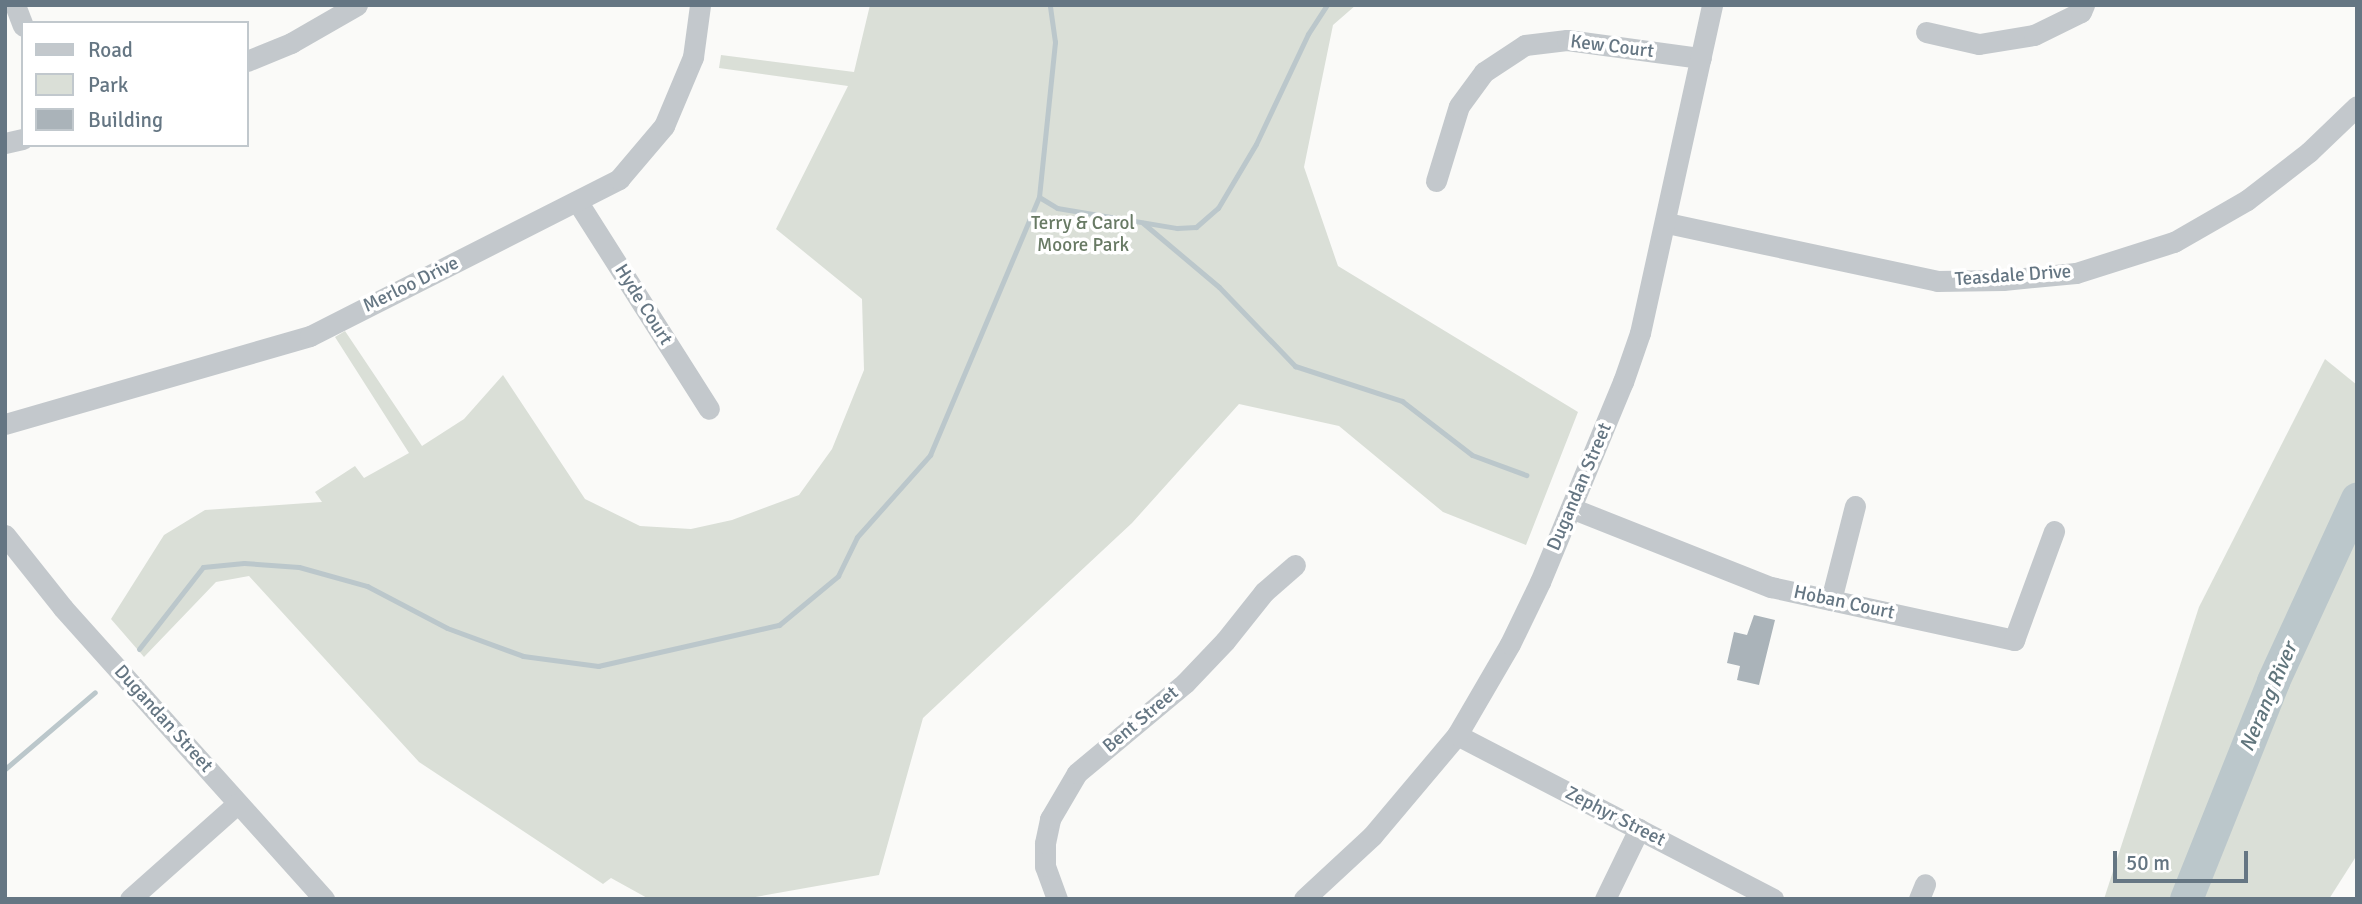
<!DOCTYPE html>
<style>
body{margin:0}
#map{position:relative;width:2362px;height:904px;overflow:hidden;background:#fafaf8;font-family:Signika,sans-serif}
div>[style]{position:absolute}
.green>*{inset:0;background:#dadfd7}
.stream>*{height:5px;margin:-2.5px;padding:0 2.5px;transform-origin:2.5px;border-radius:2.5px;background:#bbc7cb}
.river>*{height:33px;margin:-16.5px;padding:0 16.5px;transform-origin:16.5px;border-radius:16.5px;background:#bbc7cb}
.building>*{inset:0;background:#aab3b9}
.minor>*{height:21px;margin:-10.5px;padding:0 10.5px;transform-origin:10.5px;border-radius:10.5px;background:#c3c8cc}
span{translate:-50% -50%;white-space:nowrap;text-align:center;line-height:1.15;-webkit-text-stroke:7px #fff;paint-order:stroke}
.street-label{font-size:19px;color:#657683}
.park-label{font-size:19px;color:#687a64}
.water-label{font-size:21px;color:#60757c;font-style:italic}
.frame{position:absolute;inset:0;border:7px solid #657683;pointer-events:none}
.legend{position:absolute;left:21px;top:21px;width:228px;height:126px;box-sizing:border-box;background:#fff;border:2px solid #c1c8cd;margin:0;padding:9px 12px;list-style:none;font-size:21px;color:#657683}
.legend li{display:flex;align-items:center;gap:14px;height:35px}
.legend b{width:35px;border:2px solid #c1c8cd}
.scale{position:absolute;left:2113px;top:851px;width:135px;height:32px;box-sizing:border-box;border:4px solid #657683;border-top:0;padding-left:9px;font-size:21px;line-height:24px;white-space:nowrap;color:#657683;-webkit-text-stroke:5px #fff;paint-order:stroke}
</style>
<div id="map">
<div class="green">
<div style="clip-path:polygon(870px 5px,1356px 5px,1333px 25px,1304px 167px,1338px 266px,1578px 412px,1526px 545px,1443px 512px,1339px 426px,1239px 404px,1132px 523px,923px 718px,879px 875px,744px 899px,649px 899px,611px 878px,603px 884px,419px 762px,249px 576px,216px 582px,144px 657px,111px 619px,164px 535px,205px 510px,322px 502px,315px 492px,355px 466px,364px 478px,409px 453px,335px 337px,345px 331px,422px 446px,464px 419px,503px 375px,585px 499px,640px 526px,691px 529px,732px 520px,799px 495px,832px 449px,864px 370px,862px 299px,776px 229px,848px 86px,719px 68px,721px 55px,854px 72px)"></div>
<div style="clip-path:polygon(2325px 359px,2357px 385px,2357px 855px,2329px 899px,2104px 899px,2199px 607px)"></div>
</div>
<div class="stream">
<div style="left:1039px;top:197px;width:21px;rotate:31deg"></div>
<div style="left:1057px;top:208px;width:122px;rotate:9.5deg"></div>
<div style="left:1177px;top:228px;width:19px;rotate:-3deg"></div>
<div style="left:1196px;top:227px;width:29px;rotate:-41deg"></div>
<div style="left:1218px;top:208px;width:74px;rotate:-59.3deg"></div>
<div style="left:1256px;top:144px;width:122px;rotate:-64.7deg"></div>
<div style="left:1308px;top:34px;width:35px;rotate:-57deg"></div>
<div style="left:1143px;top:223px;width:99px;rotate:40.1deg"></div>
<div style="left:1219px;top:287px;width:110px;rotate:46.1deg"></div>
<div style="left:1295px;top:366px;width:113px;rotate:18.1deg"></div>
<div style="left:1402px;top:401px;width:88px;rotate:37.6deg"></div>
<div style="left:1472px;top:455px;width:58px;rotate:20.3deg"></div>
<div style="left:139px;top:649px;width:104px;rotate:-52deg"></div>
<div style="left:203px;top:567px;width:41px;rotate:-5.6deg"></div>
<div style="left:244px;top:563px;width:55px;rotate:4.2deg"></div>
<div style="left:299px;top:567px;width:71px;rotate:15.6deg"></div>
<div style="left:367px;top:586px;width:90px;rotate:27.7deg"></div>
<div style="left:447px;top:628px;width:81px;rotate:20.2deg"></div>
<div style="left:523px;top:656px;width:76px;rotate:7.6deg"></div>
<div style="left:598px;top:666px;width:186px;rotate:-12.8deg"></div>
<div style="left:779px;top:625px;width:77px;rotate:-39.7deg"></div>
<div style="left:838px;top:576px;width:43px;rotate:-64deg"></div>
<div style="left:857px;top:537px;width:110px;rotate:-48.3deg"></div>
<div style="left:930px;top:455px;width:280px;rotate:-67.1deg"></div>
<div style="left:1039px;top:197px;width:156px;rotate:-84.1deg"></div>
<div style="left:1055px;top:42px;width:37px;rotate:-98deg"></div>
<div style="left:5px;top:769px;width:118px;rotate:-40.5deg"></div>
</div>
<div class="river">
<div style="left:2186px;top:899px;width:235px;rotate:-68.2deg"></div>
<div style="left:2273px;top:681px;width:201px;rotate:-65.3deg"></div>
</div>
<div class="building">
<div style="clip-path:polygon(1754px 615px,1775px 620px,1759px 685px,1737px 680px,1740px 666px,1727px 663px,1734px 632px,1747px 635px)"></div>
</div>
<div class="minor">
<div style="left:15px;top:5px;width:22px;rotate:69deg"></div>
<div style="left:1926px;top:32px;width:54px;rotate:12.8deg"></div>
<div style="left:1979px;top:44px;width:56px;rotate:-9.3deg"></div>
<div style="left:2034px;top:35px;width:52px;rotate:-26.1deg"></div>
<div style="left:2081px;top:12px;width:8px;rotate:-67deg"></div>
<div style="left:247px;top:61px;width:48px;rotate:-22.2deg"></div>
<div style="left:291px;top:43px;width:76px;rotate:-29.9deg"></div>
<div style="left:5px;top:143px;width:18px;rotate:-13deg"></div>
<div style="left:1436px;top:181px;width:78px;rotate:-73deg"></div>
<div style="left:1459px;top:106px;width:42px;rotate:-53.7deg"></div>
<div style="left:1484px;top:72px;width:49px;rotate:-33.4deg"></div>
<div style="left:1525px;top:45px;width:42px;rotate:-6.8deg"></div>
<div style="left:1567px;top:40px;width:135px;rotate:7.7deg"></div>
<div style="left:577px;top:201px;width:246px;rotate:57.6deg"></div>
<div style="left:1667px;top:223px;width:276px;rotate:12.1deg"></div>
<div style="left:1937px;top:281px;width:66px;rotate:-0.9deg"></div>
<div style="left:2003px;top:280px;width:73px;rotate:-5.5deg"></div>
<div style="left:2076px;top:273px;width:103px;rotate:-17.6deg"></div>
<div style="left:2174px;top:242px;width:84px;rotate:-29.9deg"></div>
<div style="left:2247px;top:200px;width:78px;rotate:-37.7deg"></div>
<div style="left:2309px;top:152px;width:66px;rotate:-43.8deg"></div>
<div style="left:5px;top:424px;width:317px;rotate:-16.1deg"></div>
<div style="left:310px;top:336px;width:347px;rotate:-26.9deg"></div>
<div style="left:619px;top:179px;width:70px;rotate:-49.7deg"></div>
<div style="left:664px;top:126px;width:75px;rotate:-67.2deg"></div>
<div style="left:693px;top:57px;width:52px;rotate:-82.3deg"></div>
<div style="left:1571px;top:508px;width:215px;rotate:21.6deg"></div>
<div style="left:1771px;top:587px;width:249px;rotate:12.3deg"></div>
<div style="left:2014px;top:640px;width:116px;rotate:-69.8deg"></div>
<div style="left:5px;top:535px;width:93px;rotate:51.5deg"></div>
<div style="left:63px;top:608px;width:391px;rotate:48.1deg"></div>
<div style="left:1831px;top:600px;width:97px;rotate:-75.7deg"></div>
<div style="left:1457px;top:735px;width:356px;rotate:27.4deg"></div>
<div style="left:130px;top:899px;width:144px;rotate:-41.6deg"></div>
<div style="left:1057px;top:899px;width:35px;rotate:-110deg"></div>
<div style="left:1045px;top:866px;width:23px;rotate:-90deg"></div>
<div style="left:1045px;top:843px;width:25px;rotate:-78deg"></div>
<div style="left:1050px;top:819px;width:53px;rotate:-59.6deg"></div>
<div style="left:1077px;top:773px;width:141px;rotate:-39.8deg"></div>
<div style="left:1185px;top:683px;width:58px;rotate:-46.4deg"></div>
<div style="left:1225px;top:641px;width:63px;rotate:-51.5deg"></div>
<div style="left:1264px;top:592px;width:41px;rotate:-41.1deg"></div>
<div style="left:1304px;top:899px;width:93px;rotate:-42.8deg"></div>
<div style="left:1372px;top:836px;width:132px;rotate:-49.9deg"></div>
<div style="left:1457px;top:735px;width:105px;rotate:-59.8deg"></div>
<div style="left:1510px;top:644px;width:69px;rotate:-64.2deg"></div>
<div style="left:1540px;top:582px;width:217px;rotate:-67.5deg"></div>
<div style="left:1623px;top:382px;width:52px;rotate:-70.9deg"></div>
<div style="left:1640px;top:333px;width:336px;rotate:-77.6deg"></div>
<div style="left:1605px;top:899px;width:78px;rotate:-64.1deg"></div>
<div style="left:1919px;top:899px;width:16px;rotate:-68deg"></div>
</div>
<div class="street-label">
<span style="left:1612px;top:47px;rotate:7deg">Kew Court</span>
<span style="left:2013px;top:276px;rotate:-4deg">Teasdale Drive</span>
<span style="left:411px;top:285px;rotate:-26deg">Merloo Drive</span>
<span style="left:643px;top:305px;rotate:58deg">Hyde Court</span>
<span style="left:1580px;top:487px;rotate:-67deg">Dugandan Street</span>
<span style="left:1844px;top:603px;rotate:12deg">Hoban Court</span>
<span style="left:163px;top:719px;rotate:48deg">Dugandan Street</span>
<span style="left:1141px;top:720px;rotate:-40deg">Bent Street</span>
<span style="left:1615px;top:817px;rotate:27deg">Zephyr Street</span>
</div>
<div class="park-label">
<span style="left:1083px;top:235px">Terry &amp; Carol<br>Moore Park</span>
</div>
<div class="water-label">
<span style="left:2268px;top:697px;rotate:-67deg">Nerang River</span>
</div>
<div class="frame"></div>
<ul class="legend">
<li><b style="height:9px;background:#c3c8cc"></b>Road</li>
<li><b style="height:19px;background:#dadfd7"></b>Park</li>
<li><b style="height:19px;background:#aab3b9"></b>Building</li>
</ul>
<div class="scale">50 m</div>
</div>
